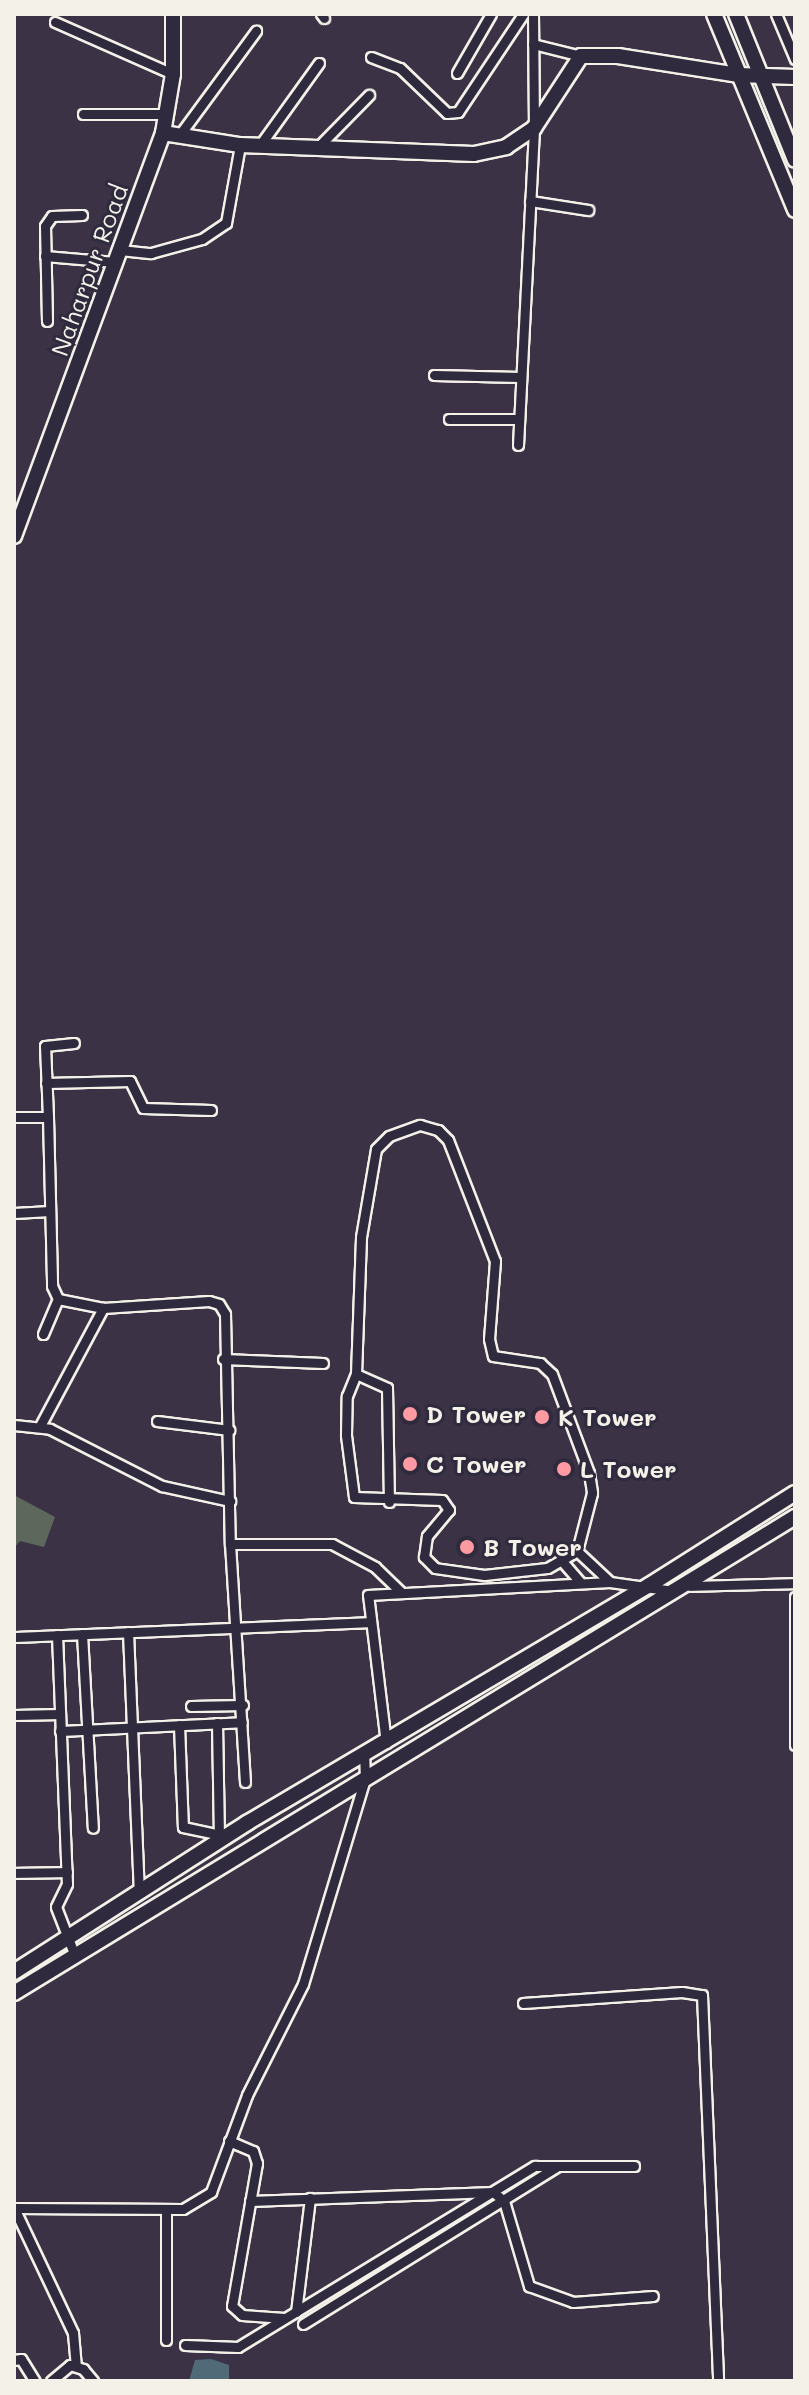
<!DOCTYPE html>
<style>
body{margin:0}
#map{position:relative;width:809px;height:2395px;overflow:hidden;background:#3b3246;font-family:Mali,sans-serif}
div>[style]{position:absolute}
.green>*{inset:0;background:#5d675c}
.water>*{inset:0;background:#506a77}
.roads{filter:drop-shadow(2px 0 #f4f1e8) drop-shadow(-2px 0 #f4f1e8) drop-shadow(0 2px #f4f1e8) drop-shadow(0 -2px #f4f1e8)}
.street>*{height:9px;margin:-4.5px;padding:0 4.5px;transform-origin:4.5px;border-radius:4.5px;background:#2f2a3d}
.secondary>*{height:14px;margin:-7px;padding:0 7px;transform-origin:7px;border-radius:7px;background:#2f2a3d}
.dots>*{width:22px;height:22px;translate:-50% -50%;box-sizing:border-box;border:4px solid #2f2a3d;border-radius:50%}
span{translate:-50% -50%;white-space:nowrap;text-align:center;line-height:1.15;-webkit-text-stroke:6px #2f2a3d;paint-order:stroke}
.street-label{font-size:24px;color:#f4f1e8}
.poi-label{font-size:24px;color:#f4f1e8;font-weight:700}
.left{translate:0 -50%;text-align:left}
.frame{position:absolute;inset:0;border:16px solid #f4f1e8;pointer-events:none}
</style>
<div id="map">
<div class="green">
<div style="clip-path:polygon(14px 1495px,55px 1517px,44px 1547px,20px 1541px,14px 1548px)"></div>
</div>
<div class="water">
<div style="clip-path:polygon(211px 2359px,229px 2365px,229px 2381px,189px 2381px,195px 2360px)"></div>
</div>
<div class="roads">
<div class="street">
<div style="left:321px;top:14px;width:5px;rotate:53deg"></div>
<div style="left:776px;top:14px;width:49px;rotate:67.1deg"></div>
<div style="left:55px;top:22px;width:129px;rotate:23.8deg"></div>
<div style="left:533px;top:44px;width:49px;rotate:14deg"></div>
<div style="left:371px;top:57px;width:31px;rotate:21deg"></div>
<div style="left:400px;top:68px;width:65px;rotate:43.8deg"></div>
<div style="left:447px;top:113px;width:11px;rotate:-5deg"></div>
<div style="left:458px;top:112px;width:118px;rotate:-56.4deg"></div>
<div style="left:457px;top:73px;width:68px;rotate:-60deg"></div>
<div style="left:83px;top:114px;width:83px"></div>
<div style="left:178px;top:137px;width:132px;rotate:-53.7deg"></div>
<div style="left:260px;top:145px;width:101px;rotate:-54.3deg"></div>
<div style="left:318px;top:147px;width:73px;rotate:-45.6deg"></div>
<div style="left:530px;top:201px;width:59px;rotate:8.8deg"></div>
<div style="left:120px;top:250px;width:31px;rotate:6deg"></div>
<div style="left:151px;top:253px;width:53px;rotate:-15.4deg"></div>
<div style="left:202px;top:239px;width:29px;rotate:-34deg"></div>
<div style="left:226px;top:223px;width:79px;rotate:-79.8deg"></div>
<div style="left:45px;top:256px;width:70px;rotate:4.9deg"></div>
<div style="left:47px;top:321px;width:95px;rotate:-91.2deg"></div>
<div style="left:45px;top:226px;width:12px;rotate:-55deg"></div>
<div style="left:52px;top:216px;width:30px;rotate:-2deg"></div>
<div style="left:434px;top:375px;width:86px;rotate:1.3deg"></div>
<div style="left:449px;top:419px;width:69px"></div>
<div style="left:518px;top:445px;width:317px;rotate:-87.1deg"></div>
<div style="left:534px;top:128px;width:114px;rotate:-90.5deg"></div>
<div style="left:46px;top:1083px;width:84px;rotate:-1.4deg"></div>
<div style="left:130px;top:1081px;width:30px;rotate:64deg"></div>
<div style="left:143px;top:1108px;width:68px;rotate:1.7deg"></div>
<div style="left:14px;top:1117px;width:34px"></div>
<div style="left:48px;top:1117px;width:169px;rotate:88.6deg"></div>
<div style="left:52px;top:1286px;width:14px;rotate:65deg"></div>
<div style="left:58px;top:1299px;width:46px;rotate:11.3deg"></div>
<div style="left:103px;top:1308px;width:106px;rotate:-3.8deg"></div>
<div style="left:209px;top:1301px;width:10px;rotate:17deg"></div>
<div style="left:219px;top:1304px;width:12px;rotate:59deg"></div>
<div style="left:225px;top:1314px;width:230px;rotate:88.8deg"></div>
<div style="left:48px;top:1117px;width:71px;rotate:-92.4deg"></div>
<div style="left:45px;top:1046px;width:29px;rotate:-6deg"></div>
<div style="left:420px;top:1125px;width:19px;rotate:16deg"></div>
<div style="left:438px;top:1130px;width:14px;rotate:45deg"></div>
<div style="left:448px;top:1140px;width:130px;rotate:68.8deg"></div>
<div style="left:495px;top:1261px;width:78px;rotate:94.4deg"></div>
<div style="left:489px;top:1339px;width:17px;rotate:77deg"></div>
<div style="left:493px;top:1356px;width:48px;rotate:8.5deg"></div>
<div style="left:540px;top:1363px;width:16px;rotate:43deg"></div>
<div style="left:552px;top:1374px;width:106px;rotate:69.5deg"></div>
<div style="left:589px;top:1473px;width:20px;rotate:81deg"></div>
<div style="left:592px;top:1493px;width:60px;rotate:104.5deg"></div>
<div style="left:577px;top:1551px;width:34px;rotate:150deg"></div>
<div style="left:547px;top:1568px;width:63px;rotate:173.7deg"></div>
<div style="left:484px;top:1575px;width:49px;rotate:-171.9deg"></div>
<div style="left:435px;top:1568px;width:16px;rotate:-135deg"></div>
<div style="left:424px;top:1557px;width:21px;rotate:-82deg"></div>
<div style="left:427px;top:1536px;width:34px;rotate:-50deg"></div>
<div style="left:449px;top:1510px;width:12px;rotate:-125deg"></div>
<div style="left:442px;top:1500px;width:88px;rotate:-178deg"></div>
<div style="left:354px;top:1497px;width:63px;rotate:-97.4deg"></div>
<div style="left:346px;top:1435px;width:39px;rotate:-89deg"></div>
<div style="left:347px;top:1396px;width:24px;rotate:-68deg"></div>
<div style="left:356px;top:1374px;width:137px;rotate:-87.9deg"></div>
<div style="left:361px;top:1237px;width:89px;rotate:-80.3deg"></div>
<div style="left:376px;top:1149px;width:18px;rotate:-45deg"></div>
<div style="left:389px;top:1136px;width:33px;rotate:-20deg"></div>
<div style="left:14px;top:1213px;width:36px;rotate:-3deg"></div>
<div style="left:43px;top:1334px;width:38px;rotate:-67deg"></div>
<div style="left:223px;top:1359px;width:100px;rotate:2.3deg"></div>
<div style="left:356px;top:1374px;width:34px;rotate:24deg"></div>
<div style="left:387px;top:1388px;width:114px;rotate:89deg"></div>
<div style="left:157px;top:1421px;width:73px;rotate:7.1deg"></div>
<div style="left:14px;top:1425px;width:36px;rotate:6deg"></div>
<div style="left:50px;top:1429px;width:126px;rotate:27deg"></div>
<div style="left:162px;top:1486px;width:70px;rotate:12.4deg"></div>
<div style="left:40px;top:1426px;width:134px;rotate:-61.9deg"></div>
<div style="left:577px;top:1551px;width:45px;rotate:43.2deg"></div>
<div style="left:561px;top:1560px;width:30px;rotate:49deg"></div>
<div style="left:690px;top:1586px;width:105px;rotate:-1.6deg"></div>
<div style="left:795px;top:1597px;width:148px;rotate:90deg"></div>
<div style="left:128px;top:1632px;width:259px;rotate:87.6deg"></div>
<div style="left:82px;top:1634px;width:194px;rotate:86.8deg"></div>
<div style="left:57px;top:1635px;width:249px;rotate:87.7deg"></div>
<div style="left:67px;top:1884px;width:25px;rotate:116deg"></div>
<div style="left:56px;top:1907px;width:53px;rotate:68.8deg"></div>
<div style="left:14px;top:1637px;width:355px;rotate:-2.4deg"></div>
<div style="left:191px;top:1706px;width:52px;rotate:-1.1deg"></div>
<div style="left:14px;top:1715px;width:46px;rotate:-1.2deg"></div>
<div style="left:217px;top:1723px;width:117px;rotate:89deg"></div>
<div style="left:179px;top:1725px;width:102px;rotate:87.8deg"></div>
<div style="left:183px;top:1827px;width:38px;rotate:12deg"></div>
<div style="left:60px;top:1731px;width:182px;rotate:-2.8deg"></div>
<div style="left:386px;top:1743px;width:149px;rotate:-96.9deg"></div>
<div style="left:368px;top:1595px;width:242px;rotate:-3.1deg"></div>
<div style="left:610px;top:1582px;width:64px;rotate:8.1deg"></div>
<div style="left:245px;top:1782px;width:238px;rotate:-93.6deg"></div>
<div style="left:230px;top:1544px;width:102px"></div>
<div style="left:332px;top:1544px;width:49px;rotate:28.1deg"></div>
<div style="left:375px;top:1567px;width:36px;rotate:44deg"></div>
<div style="left:14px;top:1873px;width:53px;rotate:-1.1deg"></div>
<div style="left:523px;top:2003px;width:159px;rotate:-4deg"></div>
<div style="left:682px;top:1992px;width:20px;rotate:9deg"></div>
<div style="left:702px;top:1995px;width:386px;rotate:87.6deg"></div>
<div style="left:229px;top:2141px;width:26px;rotate:23deg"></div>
<div style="left:253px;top:2151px;width:13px;rotate:72deg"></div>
<div style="left:257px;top:2163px;width:145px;rotate:99.9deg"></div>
<div style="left:232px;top:2306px;width:13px;rotate:42deg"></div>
<div style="left:242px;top:2315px;width:42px;rotate:4.1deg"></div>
<div style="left:250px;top:2201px;width:243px;rotate:-2.1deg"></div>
<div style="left:493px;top:2192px;width:14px;rotate:39deg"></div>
<div style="left:504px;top:2201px;width:89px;rotate:73.6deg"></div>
<div style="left:529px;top:2286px;width:47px;rotate:20deg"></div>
<div style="left:573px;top:2302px;width:80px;rotate:-4.3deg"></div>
<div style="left:14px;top:2208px;width:169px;rotate:0.3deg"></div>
<div style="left:183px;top:2209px;width:33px;rotate:-31deg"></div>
<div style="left:211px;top:2192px;width:103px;rotate:-69.6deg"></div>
<div style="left:247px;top:2095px;width:124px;rotate:-63.2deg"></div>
<div style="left:303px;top:1984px;width:214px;rotate:-73.2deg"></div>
<div style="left:365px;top:1779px;width:23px;rotate:-92deg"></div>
<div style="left:14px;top:2208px;width:138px;rotate:64.7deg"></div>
<div style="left:73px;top:2333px;width:33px;rotate:85deg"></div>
<div style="left:166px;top:2209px;width:131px;rotate:90deg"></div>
<div style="left:296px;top:2312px;width:115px;rotate:-83deg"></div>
<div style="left:303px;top:2324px;width:300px;rotate:-31.8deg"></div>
<div style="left:185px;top:2345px;width:53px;rotate:2.2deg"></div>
<div style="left:238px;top:2347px;width:348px;rotate:-31.4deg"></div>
<div style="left:535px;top:2166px;width:99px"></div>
<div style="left:14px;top:2360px;width:7px;rotate:-8deg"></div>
<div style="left:21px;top:2359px;width:26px;rotate:58deg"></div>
<div style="left:51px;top:2381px;width:25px;rotate:-40deg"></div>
<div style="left:70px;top:2365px;width:14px;rotate:17deg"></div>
<div style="left:83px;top:2369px;width:16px;rotate:50deg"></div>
</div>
<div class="secondary">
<div style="left:714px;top:14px;width:212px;rotate:67.5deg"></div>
<div style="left:736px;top:14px;width:157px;rotate:68deg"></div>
<div style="left:163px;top:133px;width:78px;rotate:8.9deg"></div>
<div style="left:240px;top:145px;width:234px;rotate:2.2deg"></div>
<div style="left:474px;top:154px;width:33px;rotate:-12deg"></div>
<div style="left:506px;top:147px;width:34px;rotate:-34deg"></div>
<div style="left:534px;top:128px;width:86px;rotate:-56.9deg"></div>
<div style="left:581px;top:56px;width:37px"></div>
<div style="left:618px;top:56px;width:121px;rotate:9deg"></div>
<div style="left:738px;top:75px;width:57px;rotate:2deg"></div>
<div style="left:14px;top:536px;width:430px;rotate:-69.7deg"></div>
<div style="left:163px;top:133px;width:60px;rotate:-80.4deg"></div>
<div style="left:173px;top:74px;width:60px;rotate:-90deg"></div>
<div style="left:14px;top:1972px;width:277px;rotate:-32.6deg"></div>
<div style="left:247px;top:1823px;width:466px;rotate:-30.6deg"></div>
<div style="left:648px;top:1586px;width:174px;rotate:-32.3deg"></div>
<div style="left:14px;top:1993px;width:915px;rotate:-31.36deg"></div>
</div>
</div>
<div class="dots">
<div style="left:410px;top:1414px;background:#ff9aa2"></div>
<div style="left:542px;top:1417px;background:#ff9aa2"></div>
<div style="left:410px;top:1464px;background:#ff9aa2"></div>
<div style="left:564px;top:1469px;background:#ff9aa2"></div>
<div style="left:467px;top:1547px;background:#ff9aa2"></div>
</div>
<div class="street-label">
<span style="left:89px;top:270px;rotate:-70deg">Naharpur Road</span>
</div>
<div class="poi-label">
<span class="left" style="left:426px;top:1414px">D Tower</span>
<span class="left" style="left:558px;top:1417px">K Tower</span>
<span class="left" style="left:426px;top:1464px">C Tower</span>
<span class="left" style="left:580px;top:1469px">L Tower</span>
<span class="left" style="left:483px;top:1547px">B Tower</span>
</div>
<div class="frame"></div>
</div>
